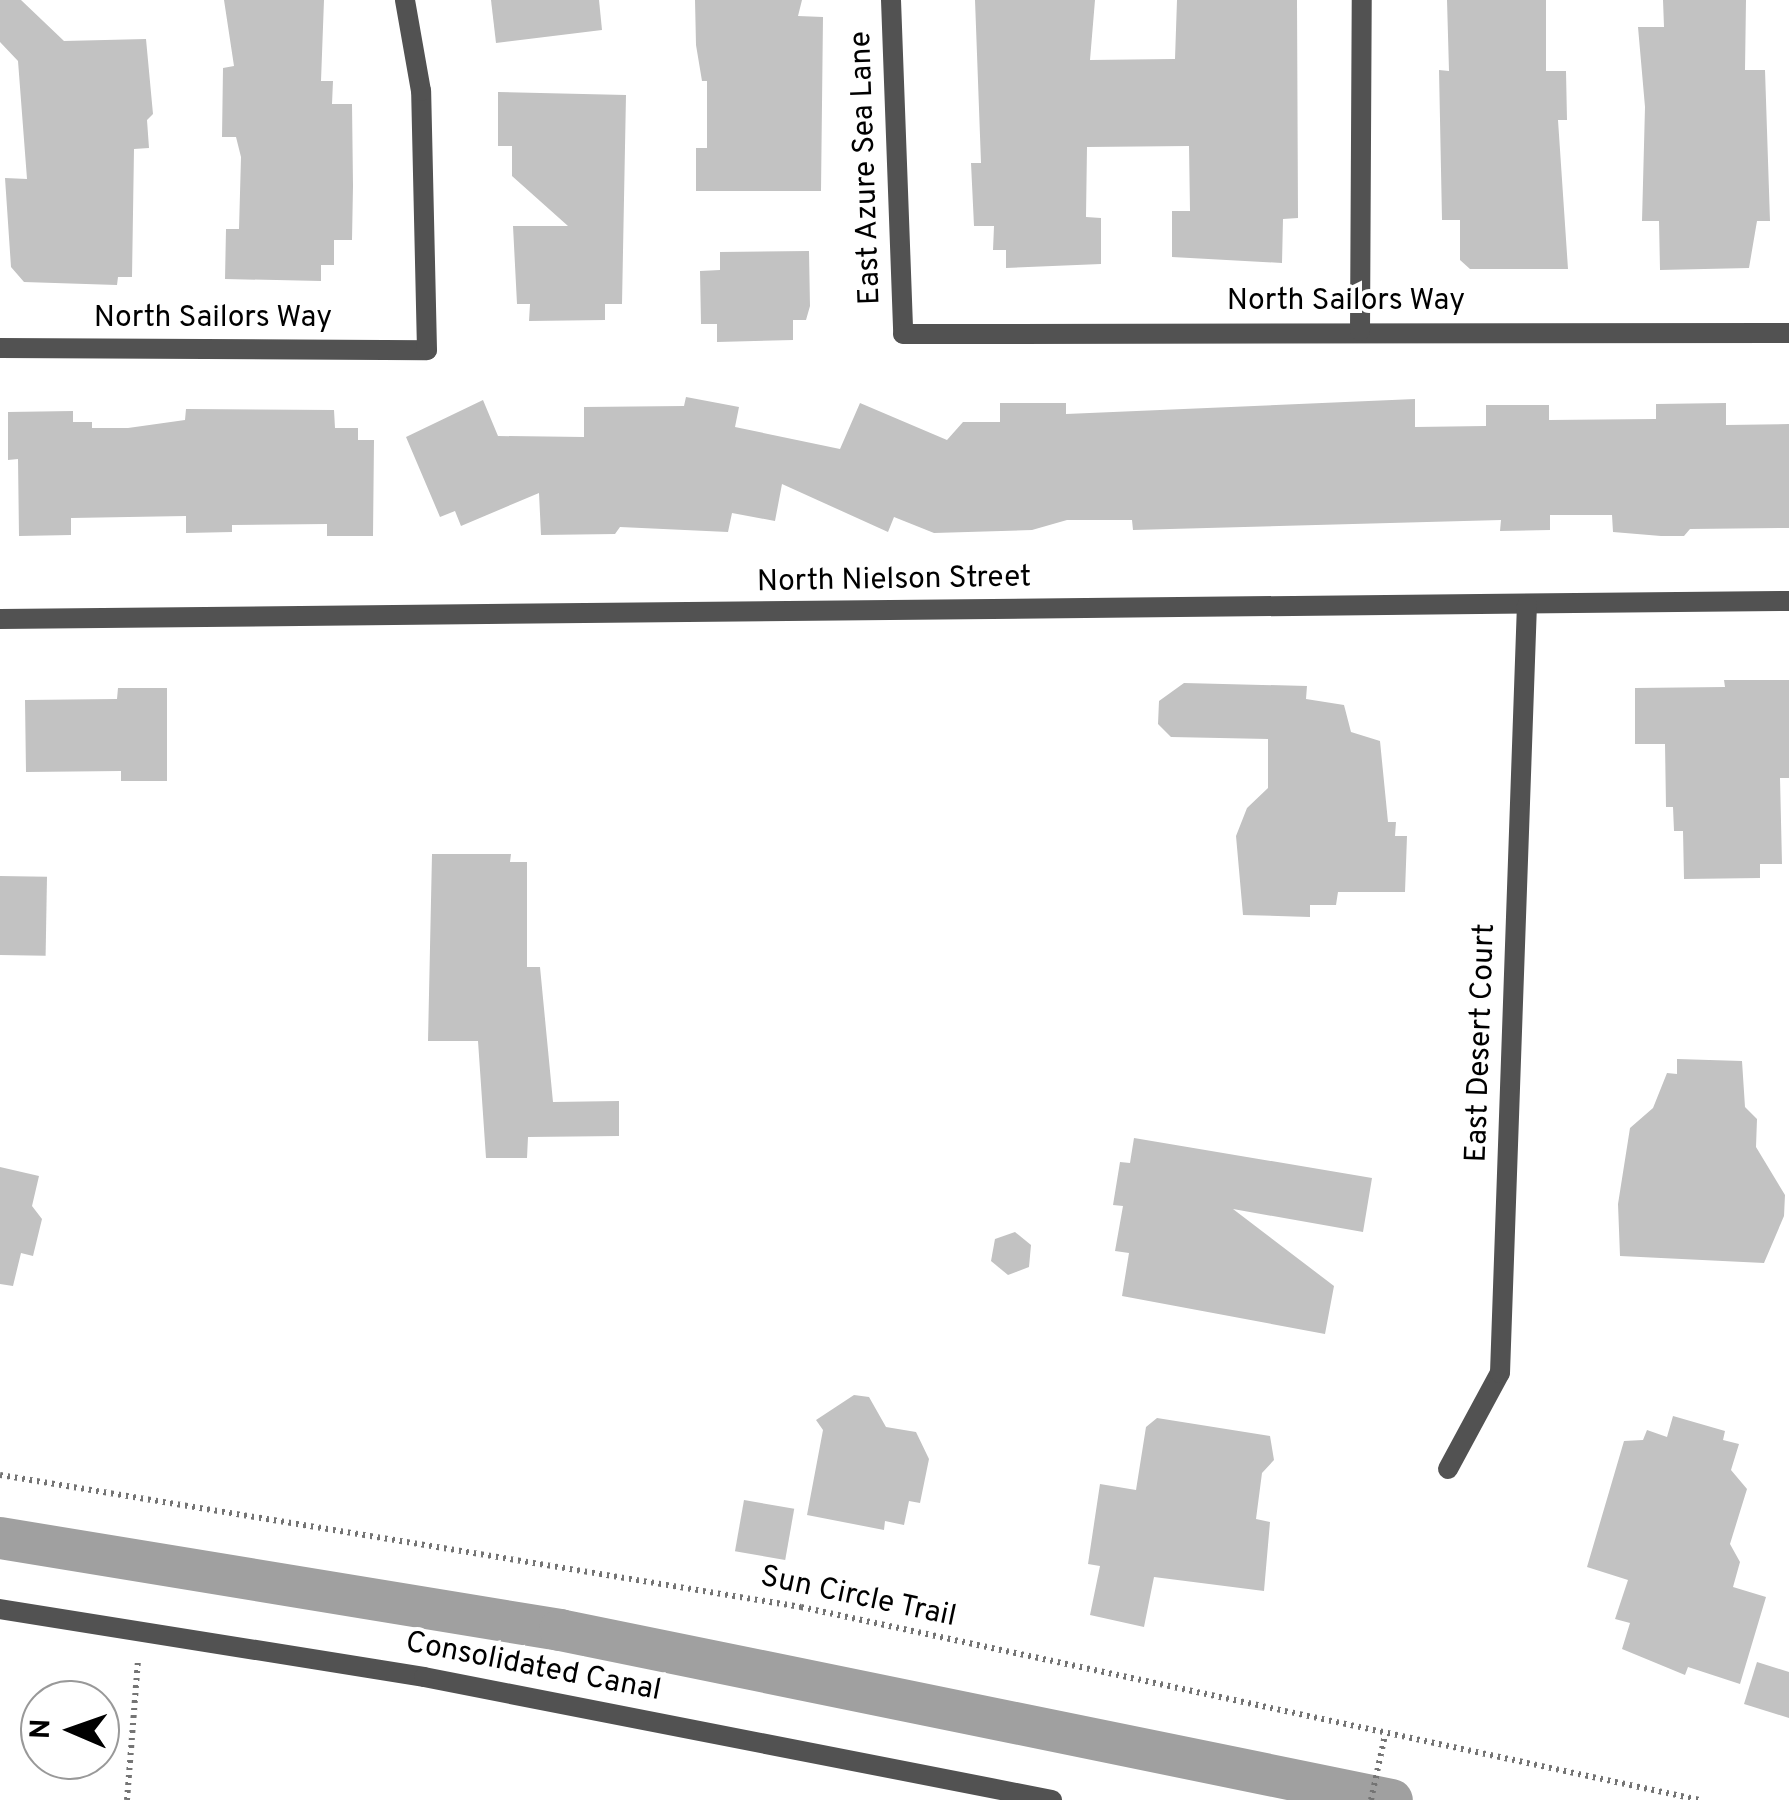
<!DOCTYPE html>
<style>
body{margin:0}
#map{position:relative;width:1789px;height:1800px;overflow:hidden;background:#fff;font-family:Overpass,sans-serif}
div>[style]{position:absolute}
.canal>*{height:42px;margin:-21px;padding:0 21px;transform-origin:21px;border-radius:21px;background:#a0a0a0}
.building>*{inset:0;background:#c2c2c2;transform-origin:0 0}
.path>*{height:6px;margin-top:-3px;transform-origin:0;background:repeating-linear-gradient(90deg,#747474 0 2.5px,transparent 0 7.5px)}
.service>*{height:20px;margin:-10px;padding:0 10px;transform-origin:10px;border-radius:10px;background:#525252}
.minor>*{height:20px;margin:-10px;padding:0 10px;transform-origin:10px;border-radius:10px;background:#525252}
span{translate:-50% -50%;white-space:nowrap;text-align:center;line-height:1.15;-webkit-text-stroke:8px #fff;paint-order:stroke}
.street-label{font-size:30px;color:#000}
.north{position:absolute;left:20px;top:1680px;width:100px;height:100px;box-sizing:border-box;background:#fff;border:2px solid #999;border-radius:50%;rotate:272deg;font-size:28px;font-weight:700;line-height:40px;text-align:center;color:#000}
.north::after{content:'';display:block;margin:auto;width:35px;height:45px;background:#000;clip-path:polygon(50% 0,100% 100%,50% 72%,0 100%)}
</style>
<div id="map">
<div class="canal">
<div style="left:0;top:1538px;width:568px;rotate:9.33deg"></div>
<div style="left:560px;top:1630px;width:849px;rotate:11.55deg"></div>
</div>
<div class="building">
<div style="clip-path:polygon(0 0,21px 0,64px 41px,146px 39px,153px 114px,147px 120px,149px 148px,134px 149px,132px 277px,118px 277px,117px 285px,24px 282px,11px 267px,5px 178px,27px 179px,18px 61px,0 42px)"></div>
<div style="clip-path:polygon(224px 0,324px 0,321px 81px,333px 81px,332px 104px,352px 104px,353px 186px,352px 240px,334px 240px,334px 265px,321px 265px,321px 281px,225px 279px,226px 229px,239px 229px,241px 157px,236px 137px,222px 137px,223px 68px,234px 66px)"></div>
<div style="clip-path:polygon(491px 0,599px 0,602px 30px,496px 43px)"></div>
<div style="clip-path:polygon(695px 0,802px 0,798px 16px,823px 17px,821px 191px,696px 191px,696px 148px,707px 148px,707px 81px,702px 81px,696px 45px)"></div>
<div style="clip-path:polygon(975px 0,1095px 0,1090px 60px,1175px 59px,1177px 0,1297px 0,1298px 218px,1283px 219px,1282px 263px,1172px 257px,1172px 211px,1190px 211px,1189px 146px,1087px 147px,1086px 217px,1101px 218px,1101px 264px,1006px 268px,1006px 250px,993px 250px,994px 226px,974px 226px,971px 163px,981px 163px)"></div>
<div style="clip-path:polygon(1447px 0,1546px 0,1546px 71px,1566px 71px,1567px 120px,1558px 120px,1568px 269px,1470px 269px,1460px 260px,1460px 220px,1442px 220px,1439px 70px,1449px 71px)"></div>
<div style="clip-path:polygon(1663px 0,1746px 0,1745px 70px,1765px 70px,1770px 221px,1757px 221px,1749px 268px,1660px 270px,1659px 221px,1642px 221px,1645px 107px,1638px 27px,1664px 27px)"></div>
<div style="clip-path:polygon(498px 92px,626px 95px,622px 304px,605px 304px,605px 320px,529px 321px,530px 304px,517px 304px,513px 226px,568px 226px,512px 176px,512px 146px,498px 146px)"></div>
<div style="clip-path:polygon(809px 251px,810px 306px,806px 320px,793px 320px,793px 340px,717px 342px,717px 324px,701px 324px,700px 271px,720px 270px,720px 252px)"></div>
<div style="clip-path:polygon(686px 397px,739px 407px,735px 427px,840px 449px,860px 403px,947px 440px,963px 422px,1000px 422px,1000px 403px,1066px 403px,1066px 414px,1415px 399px,1415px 427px,1486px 426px,1486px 405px,1549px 405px,1549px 420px,1656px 419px,1656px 404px,1726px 403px,1726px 425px,1789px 424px,1789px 528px,1690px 529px,1684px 536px,1661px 536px,1613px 532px,1612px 515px,1550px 515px,1550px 530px,1500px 531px,1501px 520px,1133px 530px,1132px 520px,1067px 520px,1032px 530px,934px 533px,894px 517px,888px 532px,782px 484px,775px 521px,732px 513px,728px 532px,620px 527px,615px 534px,541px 535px,539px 493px,461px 526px,455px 511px,440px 517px,406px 437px,483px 400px,498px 436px,584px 437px,584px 407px,684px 406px)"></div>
<div style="clip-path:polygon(186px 409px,334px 410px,335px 428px,358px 428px,358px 440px,374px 440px,373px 536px,327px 536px,327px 524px,232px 525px,232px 532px,186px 533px,186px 516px,71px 518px,71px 535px,19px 536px,18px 459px,8px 460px,8px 412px,73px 411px,73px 422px,92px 422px,92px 428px,128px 428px,185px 420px)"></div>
<div style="clip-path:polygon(1724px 680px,1789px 680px,1789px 778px,1780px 778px,1782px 864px,1760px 864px,1760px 878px,1684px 879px,1683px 831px,1674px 831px,1673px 807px,1666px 807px,1665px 744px,1635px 744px,1635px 688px,1725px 687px)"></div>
<div style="clip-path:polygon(1184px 683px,1307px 686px,1306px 699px,1344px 705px,1351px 732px,1380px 741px,1388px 822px,1396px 822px,1395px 836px,1407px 836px,1405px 892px,1338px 892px,1336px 905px,1310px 905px,1310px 917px,1243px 915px,1236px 836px,1247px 808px,1268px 788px,1268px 739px,1171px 737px,1158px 724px,1159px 701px)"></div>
<div style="clip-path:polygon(118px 688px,167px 688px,167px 781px,121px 781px,121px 771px,26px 772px,25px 700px,117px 699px)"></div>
<div style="clip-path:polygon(432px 854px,511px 854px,510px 862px,527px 862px,527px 967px,540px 967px,553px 1102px,619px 1101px,619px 1136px,528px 1137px,527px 1158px,486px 1158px,478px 1041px,428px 1041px)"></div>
<div style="left:0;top:876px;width:47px;height:79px;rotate:1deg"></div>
<div style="clip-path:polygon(1677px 1059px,1742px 1061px,1745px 1107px,1757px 1119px,1756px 1147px,1785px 1195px,1784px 1216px,1764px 1263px,1620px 1256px,1618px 1204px,1630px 1128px,1653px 1108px,1667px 1073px,1677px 1074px)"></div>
<div style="clip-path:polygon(1134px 1138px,1372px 1178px,1363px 1232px,1233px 1209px,1334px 1286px,1325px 1334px,1122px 1296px,1129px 1253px,1115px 1251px,1123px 1206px,1113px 1205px,1120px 1162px,1130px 1163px)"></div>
<div style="clip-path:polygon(0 1167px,39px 1176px,32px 1206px,42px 1219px,33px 1256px,21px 1253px,13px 1286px,0 1284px)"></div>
<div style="clip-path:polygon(1015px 1232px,1031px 1245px,1029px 1267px,1008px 1275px,991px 1261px,995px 1239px)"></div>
<div style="clip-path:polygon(854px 1395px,869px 1397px,886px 1427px,916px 1432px,929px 1459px,920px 1503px,909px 1501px,904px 1525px,885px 1521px,884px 1530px,807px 1515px,823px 1430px,816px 1420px)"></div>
<div style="clip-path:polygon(1673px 1416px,1725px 1431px,1723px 1440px,1739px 1444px,1731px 1470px,1747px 1489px,1730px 1544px,1740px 1562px,1733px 1587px,1766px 1597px,1740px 1684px,1688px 1667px,1685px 1675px,1622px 1649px,1630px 1623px,1615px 1619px,1628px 1580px,1587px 1567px,1624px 1441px,1643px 1440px,1647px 1430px,1667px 1437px)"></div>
<div style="clip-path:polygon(1157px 1418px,1270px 1436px,1274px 1460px,1262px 1473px,1256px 1519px,1270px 1522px,1264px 1591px,1154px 1577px,1144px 1627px,1090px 1615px,1100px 1566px,1088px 1564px,1100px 1484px,1136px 1490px,1146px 1427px)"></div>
<div style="left:744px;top:1500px;width:51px;height:52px;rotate:10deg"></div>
<div style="clip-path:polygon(1757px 1662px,1789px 1672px,1789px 1718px,1744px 1704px)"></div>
</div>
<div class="path">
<div style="left:0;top:1475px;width:812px;rotate:9.36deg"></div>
<div style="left:801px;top:1607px;width:919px;rotate:12.12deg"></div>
<div style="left:127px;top:1800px;width:139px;rotate:-85.5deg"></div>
<div style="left:1371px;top:1800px;width:66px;rotate:-77.8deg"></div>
</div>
<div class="service">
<div style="left:0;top:1609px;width:429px;rotate:9.1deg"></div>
<div style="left:424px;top:1677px;width:640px;rotate:11.08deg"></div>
</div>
<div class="minor">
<div style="left:891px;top:0;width:334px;rotate:87.9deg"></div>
<div style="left:903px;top:334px;width:886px;rotate:-0.06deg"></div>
<div style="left:1360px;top:331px;width:331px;rotate:-89.7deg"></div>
<div style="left:0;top:348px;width:427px;rotate:0.3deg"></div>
<div style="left:427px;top:350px;width:259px;rotate:-91.3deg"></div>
<div style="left:421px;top:91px;width:92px;rotate:-100deg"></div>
<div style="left:0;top:619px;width:1789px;rotate:-0.58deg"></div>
<div style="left:1448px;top:1469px;width:109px;rotate:-61.6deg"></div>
<div style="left:1500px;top:1373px;width:768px;rotate:-87.99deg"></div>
</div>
<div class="street-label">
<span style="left:867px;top:168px;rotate:-92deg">East Azure Sea Lane</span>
<span style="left:1346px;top:302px">North Sailors Way</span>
<span style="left:213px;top:319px">North Sailors Way</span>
<span style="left:894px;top:581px;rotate:-1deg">North Nielson Street</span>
<span style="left:1482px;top:1043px;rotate:-88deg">East Desert Court</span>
<span style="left:858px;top:1598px;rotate:12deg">Sun Circle Trail</span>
<span style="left:533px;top:1668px;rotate:11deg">Consolidated Canal</span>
</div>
<div class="north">N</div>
</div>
